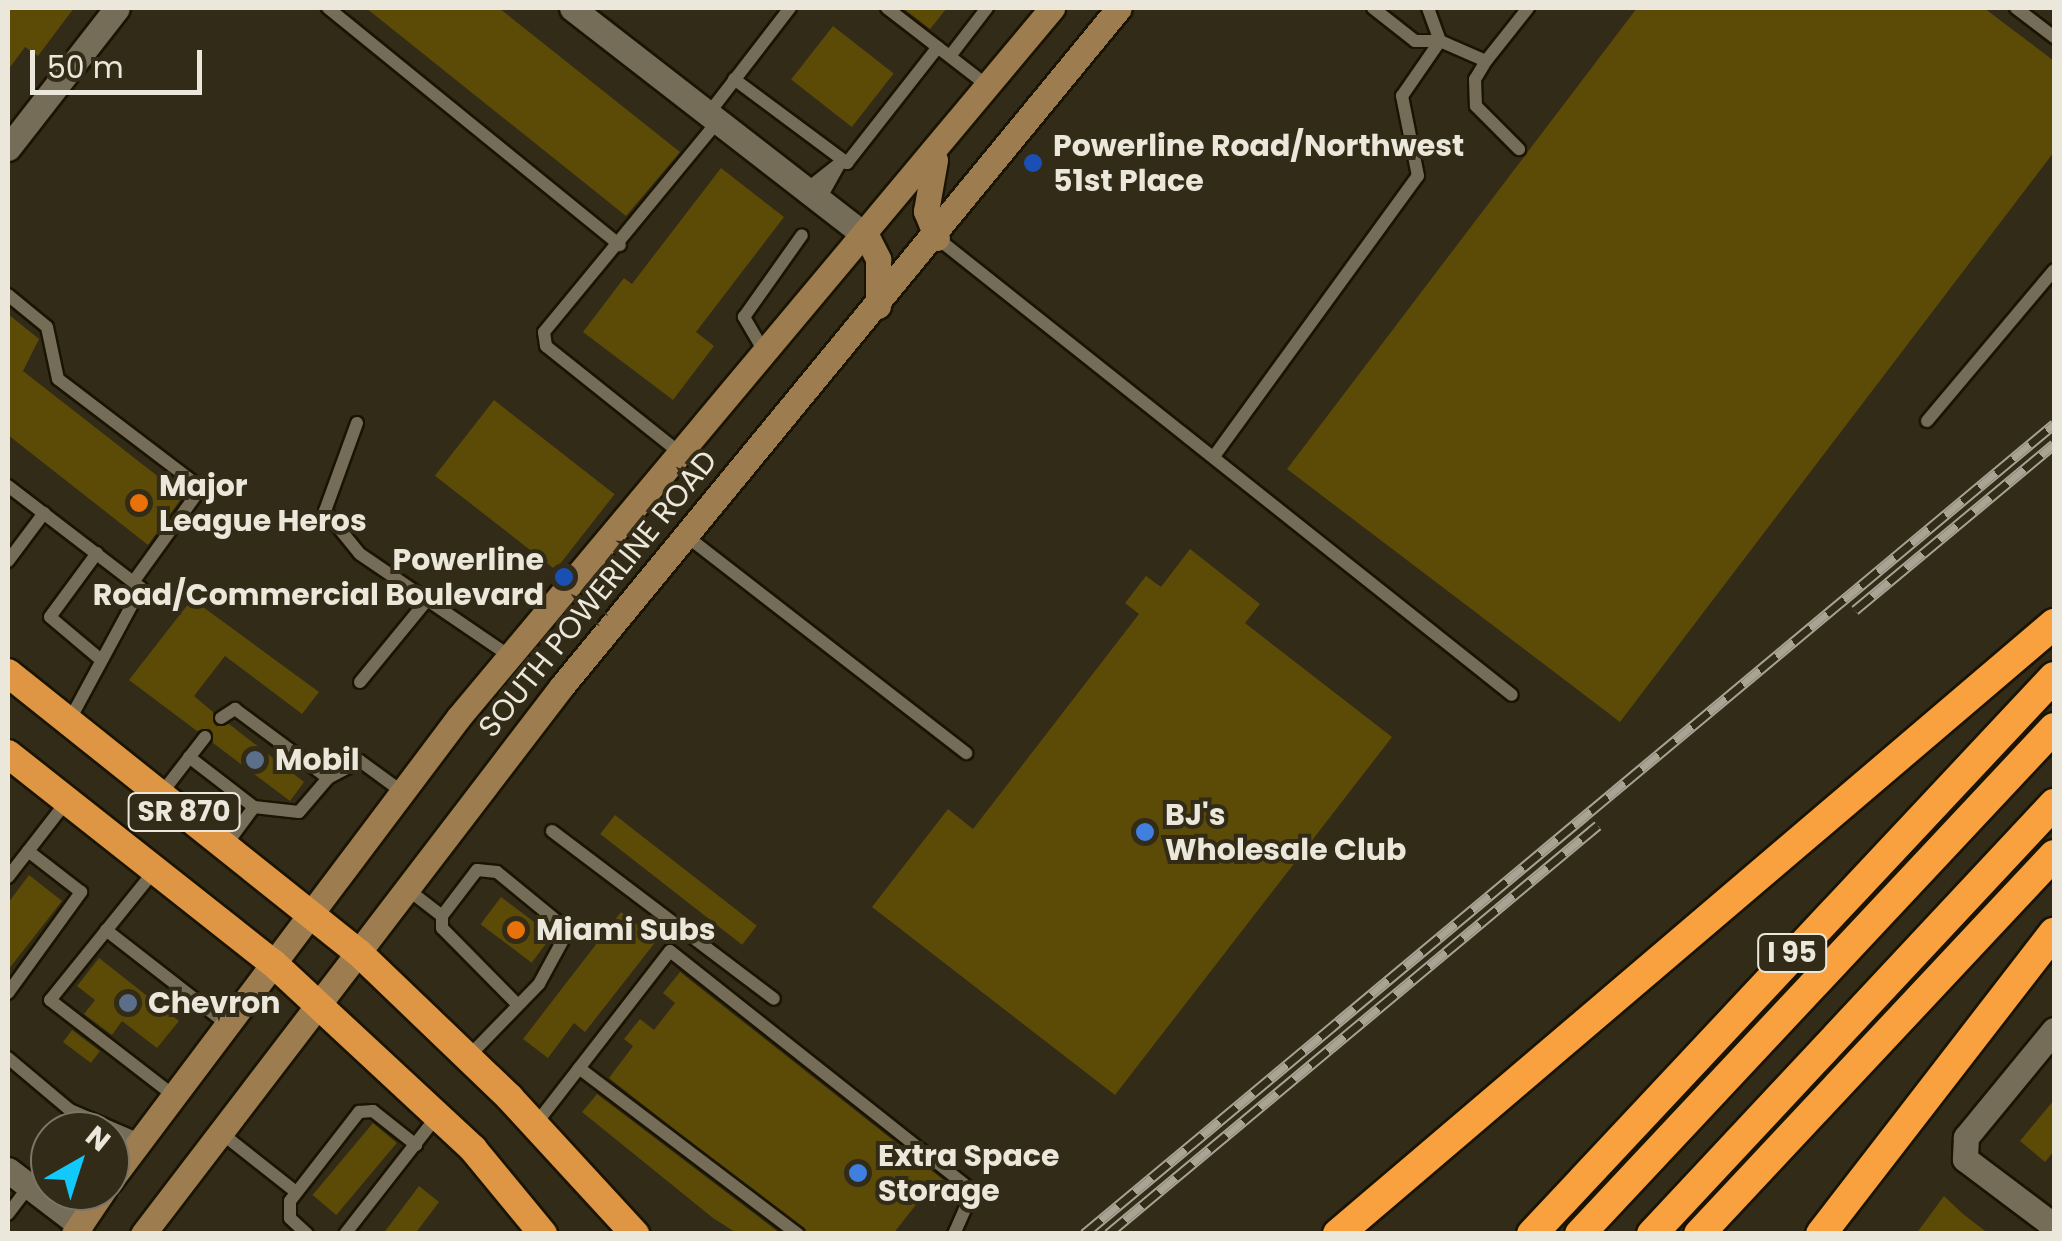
<!DOCTYPE html>
<style>
body{margin:0}
#map{position:relative;width:2062px;height:1241px;overflow:hidden;background:#322b18;font-family:Poppins,sans-serif}
div>[style]{position:absolute}
.building>*{inset:0;background:#5c4a07;transform-origin:0 0}
.roads{filter:drop-shadow(2px 0 #1a1402) drop-shadow(-2px 0 #1a1402) drop-shadow(0 2px #1a1402) drop-shadow(0 -2px #1a1402)}
.service>*{height:12px;margin:-6px;padding:0 6px;transform-origin:6px;border-radius:6px;background:#756d57}
.minor>*{height:25px;margin:-12.5px;padding:0 12.5px;transform-origin:12.5px;border-radius:12.5px;background:#756d57}
.secondary>*{height:25px;margin:-12.5px;padding:0 12.5px;transform-origin:12.5px;border-radius:12.5px;background:#9d7c50}
.trunk>*{height:28px;margin:-14px;padding:0 14px;transform-origin:14px;border-radius:14px;background:#de9644}
.motorway>*{height:30px;margin:-15px;padding:0 15px;transform-origin:15px;border-radius:15px;background:#f9a03f}
.rail>*{height:11px;margin-top:-5.5px;transform-origin:0;background:repeating-linear-gradient(90deg,#322b18 0 22px,#a9a394 0 44px);box-sizing:border-box;border-block:2px solid #a9a394}
.dots>*{width:28px;height:28px;translate:-50% -50%;box-sizing:border-box;border:5px solid #322b18;border-radius:50%}
span{translate:-50% -50%;white-space:nowrap;text-align:center;line-height:1.15;-webkit-text-stroke:8px #322b18;paint-order:stroke}
.shield-label span{padding:2px 8px;background:#322b18;border:2px solid;border-radius:8px;-webkit-text-stroke-width:0}
.shield-label{font-size:28px;color:#ebe7da;font-weight:700}
.poi-label{font-size:30px;color:#ebe7da;font-weight:700}
.left{translate:0 -50%;text-align:left}
.right{translate:-100% -50%;text-align:right}
.street-label{font-size:30px;color:#ebe7da}
.frame{position:absolute;inset:0;border:10px solid #ebe7da;pointer-events:none}
.north{position:absolute;left:30px;top:1111px;width:100px;height:100px;box-sizing:border-box;background:#322b18;border:2px solid #7c7666;border-radius:50%;rotate:39deg;font-size:28px;font-weight:700;line-height:40px;text-align:center;color:#ebe7da}
.north::after{content:'';display:block;margin:auto;width:35px;height:45px;background:#11cafb;clip-path:polygon(50% 0,100% 100%,50% 72%,0 100%)}
.scale{position:absolute;left:30px;top:50px;width:172px;height:45px;box-sizing:border-box;border:5px solid #ebe7da;border-top:0;padding-left:12px;font-size:30px;line-height:35px;white-space:nowrap;color:#ebe7da;-webkit-text-stroke:8px #322b18;paint-order:stroke}
</style>
<div id="map">
<div class="building">
<div style="clip-path:polygon(8px 8px,74px 8px,38px 56px,25px 47px,8px 70px)"></div>
<div style="clip-path:polygon(366px 8px,499px 8px,680px 152px,626px 216px)"></div>
<div style="clip-path:polygon(903px 8px,947px 8px,930px 29px)"></div>
<div style="clip-path:polygon(1637px 8px,1984px 8px,2054px 61px,2054px 152px,1620px 722px,1287px 469px)"></div>
<div style="left:833px;top:26px;width:77px;height:68px;rotate:38deg"></div>
<div style="clip-path:polygon(721px 168px,784px 217px,696px 332px,714px 346px,673px 400px,583px 332px,624px 278px,632px 284px)"></div>
<div style="clip-path:polygon(8px 314px,39px 339px,23px 371px,183px 496px,148px 545px,8px 435px)"></div>
<div style="left:494px;top:400px;width:153px;height:96px;rotate:38deg"></div>
<div style="clip-path:polygon(1190px 549px,1260px 604px,1245px 623px,1392px 737px,1115px 1095px,872px 907px,948px 809px,973px 829px,1139px 614px,1125px 603px,1146px 576px,1161px 587px)"></div>
<div style="clip-path:polygon(192px 599px,319px 692px,302px 714px,225px 656px,194px 696px,213px 712px,216px 726px,229px 724px,304px 782px,290px 801px,213px 743px,210px 729px,197px 731px,129px 680px)"></div>
<div style="left:615px;top:815px;width:180px;height:24px;rotate:38deg"></div>
<div style="clip-path:polygon(29px 875px,62px 901px,8px 970px,8px 903px)"></div>
<div style="left:501px;top:897px;width:64px;height:34px;rotate:37deg"></div>
<div style="clip-path:polygon(621px 912px,657px 940px,585px 1032px,574px 1023px,548px 1058px,523px 1039px)"></div>
<div style="clip-path:polygon(99px 958px,179px 1021px,157px 1048px,122px 1021px,112px 1035px,84px 1014px,95px 1000px,77px 986px)"></div>
<div style="clip-path:polygon(680px 972px,951px 1186px,935px 1206px,922px 1197px,893px 1234px,808px 1234px,609px 1078px,633px 1046px,624px 1039px,640px 1019px,654px 1030px,675px 1003px,663px 993px)"></div>
<div style="left:72px;top:1030px;width:35px;height:15px;rotate:37deg"></div>
<div style="clip-path:polygon(597px 1094px,781px 1234px,738px 1234px,713px 1218px,582px 1112px)"></div>
<div style="clip-path:polygon(2054px 1100px,2054px 1151px,2045px 1162px,2020px 1141px)"></div>
<div style="left:373px;top:1123px;width:31px;height:94px;rotate:40deg"></div>
<div style="clip-path:polygon(419px 1186px,439px 1202px,415px 1234px,383px 1234px)"></div>
<div style="clip-path:polygon(1944px 1196px,1963px 1214px,1989px 1234px,1916px 1234px)"></div>
</div>
<div class="roads">
<div class="service">
<div style="left:328px;top:8px;width:376px;rotate:39.1deg"></div>
<div style="left:887px;top:8px;width:128px;rotate:37.7deg"></div>
<div style="left:1373px;top:8px;width:53px;rotate:38.2deg"></div>
<div style="left:1415px;top:41px;width:25px"></div>
<div style="left:1440px;top:41px;width:35px;rotate:-110deg"></div>
<div style="left:2016px;top:8px;width:48px;rotate:37.3deg"></div>
<div style="left:950px;top:56px;width:61px;rotate:-52.4deg"></div>
<div style="left:1486px;top:61px;width:21px;rotate:121deg"></div>
<div style="left:1475px;top:79px;width:27px;rotate:88deg"></div>
<div style="left:1476px;top:106px;width:61px;rotate:45deg"></div>
<div style="left:734px;top:79px;width:141px;rotate:36.6deg"></div>
<div style="left:847px;top:163px;width:147px;rotate:-51.9deg"></div>
<div style="left:709px;top:113px;width:133px;rotate:-52.4deg"></div>
<div style="left:807px;top:189px;width:42px;rotate:-38.2deg"></div>
<div style="left:840px;top:163px;width:41px;rotate:119.1deg"></div>
<div style="left:937px;top:238px;width:734px;rotate:38.48deg"></div>
<div style="left:8px;top:295px;width:50px;rotate:39.4deg"></div>
<div style="left:47px;top:327px;width:53px;rotate:78.1deg"></div>
<div style="left:58px;top:379px;width:180px;rotate:37.3deg"></div>
<div style="left:201px;top:488px;width:115px;rotate:125.8deg"></div>
<div style="left:765px;top:353px;width:42px;rotate:-120.3deg"></div>
<div style="left:744px;top:317px;width:100px;rotate:-54.7deg"></div>
<div style="left:1927px;top:421px;width:197px;rotate:-49.9deg"></div>
<div style="left:357px;top:423px;width:94px;rotate:110deg"></div>
<div style="left:325px;top:511px;width:55px;rotate:50.9deg"></div>
<div style="left:360px;top:554px;width:183px;rotate:34.3deg"></div>
<div style="left:680px;top:453px;width:171px;rotate:-141.4deg"></div>
<div style="left:546px;top:346px;width:14px;rotate:-98deg"></div>
<div style="left:544px;top:332px;width:273px;rotate:-50.5deg"></div>
<div style="left:1215px;top:455px;width:345px;rotate:-54deg"></div>
<div style="left:1418px;top:176px;width:82px;rotate:-101.3deg"></div>
<div style="left:1402px;top:96px;width:67px;rotate:-55.4deg"></div>
<div style="left:1440px;top:41px;width:50px;rotate:23.5deg"></div>
<div style="left:1486px;top:61px;width:68px;rotate:-51.6deg"></div>
<div style="left:8px;top:486px;width:168px;rotate:37.5deg"></div>
<div style="left:141px;top:588px;width:151px;rotate:118.4deg"></div>
<div style="left:685px;top:535px;width:356px;rotate:37.8deg"></div>
<div style="left:97px;top:553px;width:79px;rotate:126.3deg"></div>
<div style="left:50px;top:617px;width:65px;rotate:40deg"></div>
<div style="left:8px;top:561px;width:60px;rotate:-53.1deg"></div>
<div style="left:360px;top:682px;width:106px;rotate:-50.7deg"></div>
<div style="left:221px;top:718px;width:17px;rotate:-33deg"></div>
<div style="left:235px;top:709px;width:116px;rotate:36.6deg"></div>
<div style="left:328px;top:778px;width:36px;rotate:-28deg"></div>
<div style="left:360px;top:761px;width:51px;rotate:36.2deg"></div>
<div style="left:189px;top:757px;width:82px;rotate:37.6deg"></div>
<div style="left:254px;top:807px;width:45px;rotate:6.3deg"></div>
<div style="left:299px;top:812px;width:45px;rotate:-49.5deg"></div>
<div style="left:161px;top:794px;width:72px;rotate:-52.3deg"></div>
<div style="left:552px;top:831px;width:278px;rotate:37.1deg"></div>
<div style="left:226px;top:845px;width:47px;rotate:-53.6deg"></div>
<div style="left:155px;top:870px;width:167px;rotate:128.9deg"></div>
<div style="left:50px;top:1000px;width:157px;rotate:37.7deg"></div>
<div style="left:8px;top:877px;width:96px;rotate:-52.2deg"></div>
<div style="left:407px;top:889px;width:44px;rotate:37.6deg"></div>
<div style="left:106px;top:930px;width:155px;rotate:37.9deg"></div>
<div style="left:8px;top:993px;width:125px;rotate:-54.1deg"></div>
<div style="left:81px;top:892px;width:67px;rotate:-142.3deg"></div>
<div style="left:469px;top:1056px;width:100px;rotate:-45.8deg"></div>
<div style="left:539px;top:984px;width:52px;rotate:-61.5deg"></div>
<div style="left:564px;top:938px;width:17px;rotate:-111deg"></div>
<div style="left:558px;top:922px;width:79px;rotate:-140.7deg"></div>
<div style="left:497px;top:872px;width:20px;rotate:-174deg"></div>
<div style="left:477px;top:870px;width:58px;rotate:127.3deg"></div>
<div style="left:442px;top:916px;width:12px;rotate:90deg"></div>
<div style="left:442px;top:928px;width:108px;rotate:45.4deg"></div>
<div style="left:8px;top:1058px;width:81px;rotate:40deg"></div>
<div style="left:70px;top:1110px;width:76px;rotate:23.2deg"></div>
<div style="left:579px;top:1068px;width:275px;rotate:37.2deg"></div>
<div style="left:535px;top:1125px;width:220px;rotate:-52.2deg"></div>
<div style="left:670px;top:951px;width:387px;rotate:38.4deg"></div>
<div style="left:973px;top:1191px;width:47px;rotate:113.8deg"></div>
<div style="left:220px;top:1132px;width:97px;rotate:38.3deg"></div>
<div style="left:8px;top:1214px;width:35px;rotate:-53deg"></div>
<div style="left:307px;top:1234px;width:23px;rotate:-137deg"></div>
<div style="left:290px;top:1218px;width:17px;rotate:-90deg"></div>
<div style="left:290px;top:1201px;width:113px;rotate:-52.2deg"></div>
<div style="left:359px;top:1112px;width:14px;rotate:-4deg"></div>
<div style="left:373px;top:1111px;width:55px;rotate:38.3deg"></div>
<div style="left:345px;top:1234px;width:151px;rotate:-52deg"></div>
</div>
<div class="minor">
<div style="left:572px;top:8px;width:373px;rotate:37.8deg"></div>
<div style="left:8px;top:148px;width:177px;rotate:-52.1deg"></div>
<div style="left:2054px;top:1030px;width:139px;rotate:129.4deg"></div>
<div style="left:1966px;top:1137px;width:22px;rotate:93deg"></div>
<div style="left:1965px;top:1159px;width:111px;rotate:37deg"></div>
<div style="left:8px;top:1170px;width:91px;rotate:37.4deg"></div>
</div>
<div class="secondary">
<div style="left:935px;top:160px;width:52px;rotate:100deg"></div>
<div style="left:926px;top:211px;width:29px;rotate:68deg"></div>
<div style="left:867px;top:237px;width:25px;rotate:63deg"></div>
<div style="left:878px;top:259px;width:47px;rotate:90deg"></div>
<div style="left:110px;top:1181px;width:579px;rotate:-53.07deg"></div>
<div style="left:458px;top:718px;width:926px;rotate:-50.08deg"></div>
<div style="left:74px;top:1234px;width:52px;rotate:-56deg"></div>
<div style="left:143px;top:1234px;width:690px;rotate:-52.6deg"></div>
<div style="left:562px;top:686px;width:877px;rotate:-50.6deg"></div>
</div>
<div class="trunk">
<div style="left:8px;top:673px;width:449px;rotate:38.6deg"></div>
<div style="left:359px;top:953px;width:209px;rotate:43.8deg"></div>
<div style="left:510px;top:1098px;width:185px;rotate:47.4deg"></div>
<div style="left:8px;top:754px;width:337px;rotate:38.3deg"></div>
<div style="left:273px;top:963px;width:273px;rotate:42.9deg"></div>
<div style="left:473px;top:1149px;width:110px;rotate:50.5deg"></div>
</div>
<div class="motorway">
<div style="left:1338px;top:1234px;width:941px;rotate:-40.43deg"></div>
<div style="left:1532px;top:1234px;width:763px;rotate:-46.86deg"></div>
<div style="left:1580px;top:1234px;width:693px;rotate:-46.87deg"></div>
<div style="left:1652px;top:1234px;width:589px;rotate:-46.93deg"></div>
<div style="left:1699px;top:1234px;width:519px;rotate:-46.87deg"></div>
<div style="left:1821px;top:1234px;width:381px;rotate:-52.3deg"></div>
</div>
</div>
<div class="rail">
<div style="left:1855px;top:610px;width:259px;rotate:-39.8deg"></div>
<div style="left:1084px;top:1234px;width:1264px;rotate:-39.86deg"></div>
<div style="left:1108px;top:1234px;width:638px;rotate:-39.85deg"></div>
</div>
<div class="dots">
<div style="left:1033px;top:163px;background:#1a4fb4"></div>
<div style="left:139px;top:503px;background:#e8710a"></div>
<div style="left:564px;top:577px;background:#1a4fb4"></div>
<div style="left:255px;top:760px;background:#5c6f8a"></div>
<div style="left:1145px;top:832px;background:#3f7fe0"></div>
<div style="left:516px;top:930px;background:#e8710a"></div>
<div style="left:128px;top:1003px;background:#5c6f8a"></div>
<div style="left:858px;top:1173px;background:#3f7fe0"></div>
</div>
<div class="shield-label">
<span style="left:184px;top:812px">SR 870</span>
<span style="left:1792px;top:953px">I 95</span>
</div>
<div class="poi-label">
<span class="left" style="left:1053px;top:163px">Powerline Road/Northwest<br>51st Place</span>
<span class="left" style="left:159px;top:503px">Major<br>League Heros</span>
<span class="right" style="left:544px;top:577px">Powerline<br>Road/Commercial Boulevard</span>
<span class="left" style="left:275px;top:760px">Mobil</span>
<span class="left" style="left:1165px;top:832px">BJ's<br>Wholesale Club</span>
<span class="left" style="left:536px;top:930px">Miami Subs</span>
<span class="left" style="left:148px;top:1003px">Chevron</span>
<span class="left" style="left:878px;top:1173px">Extra Space<br>Storage</span>
</div>
<div class="street-label">
<span style="left:598px;top:594px;rotate:-51deg">SOUTH POWERLINE ROAD</span>
</div>
<div class="frame"></div>
<div class="north">N</div>
<div class="scale">50 m</div>
</div>
